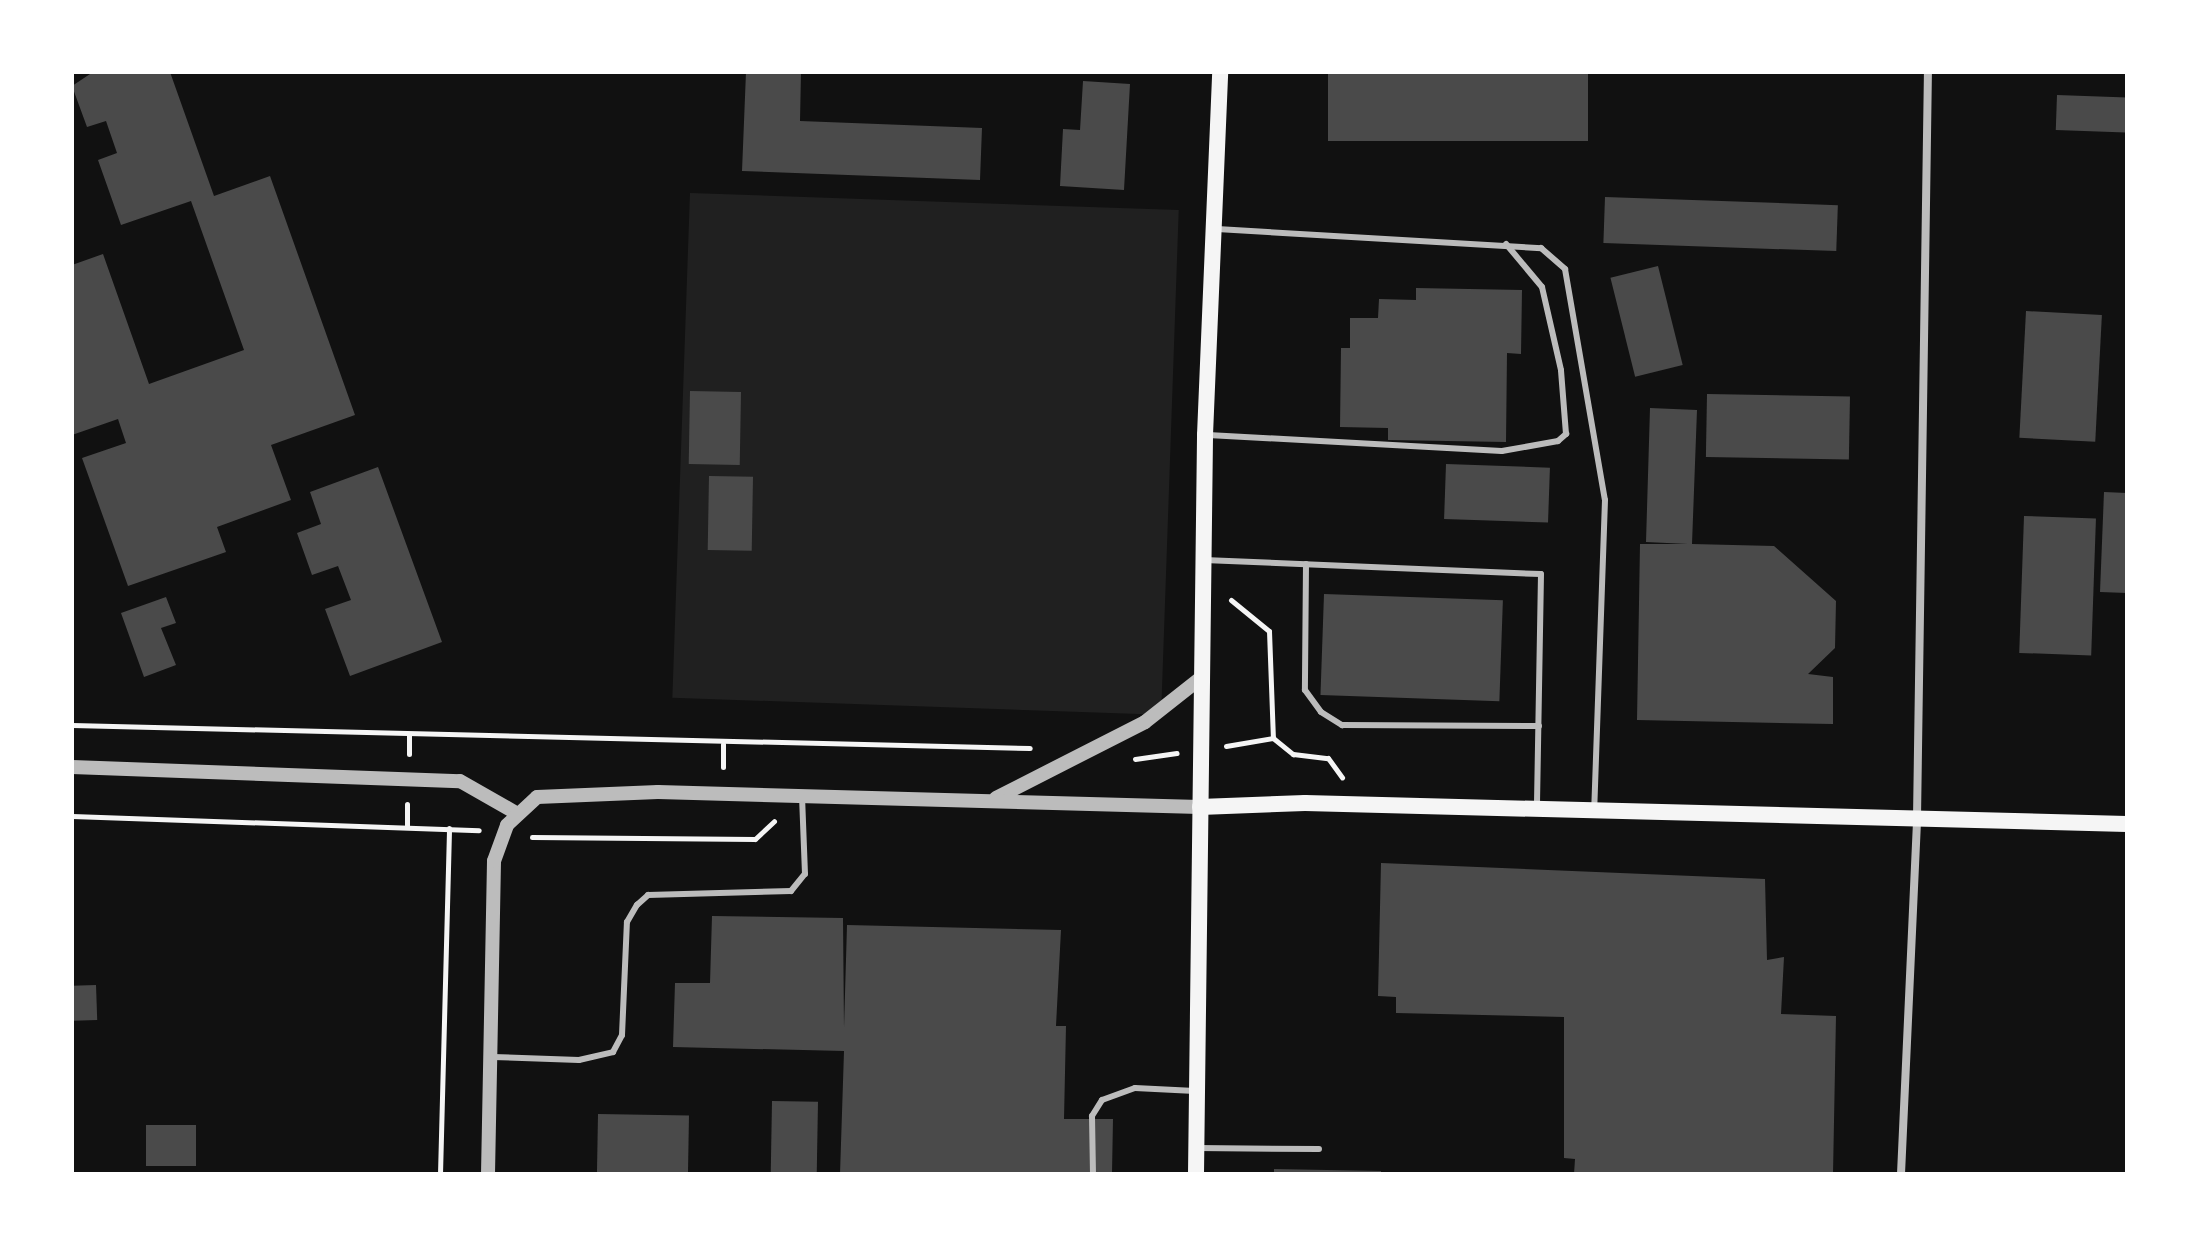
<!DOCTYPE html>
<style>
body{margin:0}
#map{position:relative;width:2199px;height:1246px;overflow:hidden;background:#111;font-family:Spectral,serif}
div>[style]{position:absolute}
.green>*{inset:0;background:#202020;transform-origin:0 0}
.building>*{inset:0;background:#4a4a4a;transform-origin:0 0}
.path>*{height:5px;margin:-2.5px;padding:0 2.5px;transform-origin:2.5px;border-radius:2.5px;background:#f5f5f5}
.service>*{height:6px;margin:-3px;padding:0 3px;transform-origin:3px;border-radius:3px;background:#bcbcbc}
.minor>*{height:8px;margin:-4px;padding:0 4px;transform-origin:4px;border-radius:4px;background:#bcbcbc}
.tertiary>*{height:14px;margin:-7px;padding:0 7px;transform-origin:7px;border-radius:7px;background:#bcbcbc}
.secondary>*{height:16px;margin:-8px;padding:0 8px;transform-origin:8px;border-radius:8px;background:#f5f5f5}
span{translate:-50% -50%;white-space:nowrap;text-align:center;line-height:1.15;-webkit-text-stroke:6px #fff;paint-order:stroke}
.frame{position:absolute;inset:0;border:74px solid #fff;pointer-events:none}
</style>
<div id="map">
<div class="green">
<div style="left:690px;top:193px;width:489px;height:505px;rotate:2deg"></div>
</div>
<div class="building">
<div style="clip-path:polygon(93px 72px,170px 72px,214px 196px,270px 176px,355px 415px,271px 445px,291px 500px,217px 527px,226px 552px,128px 586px,82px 458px,126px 443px,118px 419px,72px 435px,72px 265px,103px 254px,149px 384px,244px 350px,191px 201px,121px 225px,98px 160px,117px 153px,106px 121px,87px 127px,72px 86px)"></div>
<div style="clip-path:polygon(746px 72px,801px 72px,800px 121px,982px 128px,980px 180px,742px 171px)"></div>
<div style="left:1328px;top:72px;width:260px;height:69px"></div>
<div style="clip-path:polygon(1083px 81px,1130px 84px,1124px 190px,1060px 186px,1063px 129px,1080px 130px)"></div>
<div style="left:2057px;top:95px;width:70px;height:35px;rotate:2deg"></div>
<div style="left:1605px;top:197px;width:233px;height:46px;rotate:2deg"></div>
<div style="left:1658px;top:266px;width:102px;height:49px;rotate:76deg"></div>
<div style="clip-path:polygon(1416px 288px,1522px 290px,1521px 354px,1507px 353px,1506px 442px,1388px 440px,1388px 428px,1340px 427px,1341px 348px,1350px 348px,1350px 318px,1378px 318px,1379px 299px,1416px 300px)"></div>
<div style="left:2026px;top:311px;width:76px;height:127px;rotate:3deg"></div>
<div style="left:690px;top:391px;width:51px;height:73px;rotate:1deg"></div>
<div style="left:1707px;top:394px;width:143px;height:63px;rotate:1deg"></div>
<div style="clip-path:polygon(1650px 408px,1697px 410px,1692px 544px,1774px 546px,1836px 601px,1835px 648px,1808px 674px,1833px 677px,1833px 724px,1637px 720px,1640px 544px,1688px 544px,1646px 542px)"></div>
<div style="left:1446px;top:464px;width:104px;height:55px;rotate:2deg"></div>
<div style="clip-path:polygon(378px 467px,442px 642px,350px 676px,325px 609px,351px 600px,338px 566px,312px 575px,297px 533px,321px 524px,310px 492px)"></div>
<div style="left:709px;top:476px;width:44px;height:74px;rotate:1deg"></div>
<div style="clip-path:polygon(2104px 492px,2127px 493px,2127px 593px,2100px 592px)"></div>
<div style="left:2024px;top:516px;width:72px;height:137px;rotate:2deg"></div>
<div style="left:1324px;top:594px;width:179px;height:101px;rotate:2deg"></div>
<div style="clip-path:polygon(166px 597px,176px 623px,161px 628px,176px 665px,144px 677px,121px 613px)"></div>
<div style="clip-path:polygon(1381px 863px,1765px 879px,1767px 960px,1784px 957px,1781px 1014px,1836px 1016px,1833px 1174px,1574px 1174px,1575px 1159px,1564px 1158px,1564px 1017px,1396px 1013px,1396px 997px,1378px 996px)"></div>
<div style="clip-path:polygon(712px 916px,843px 918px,844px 1028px,847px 925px,1061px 930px,1056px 1026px,1066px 1026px,1064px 1119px,1113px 1119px,1112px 1173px,840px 1174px,844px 1051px,673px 1047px,675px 983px,710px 983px)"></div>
<div style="left:96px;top:985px;width:35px;height:24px;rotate:88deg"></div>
<div style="left:772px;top:1101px;width:46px;height:73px;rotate:1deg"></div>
<div style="left:598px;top:1114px;width:91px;height:60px;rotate:1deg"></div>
<div style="left:196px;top:1125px;width:41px;height:50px;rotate:90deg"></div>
<div style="clip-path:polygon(1274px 1169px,1381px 1171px,1381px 1174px,1274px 1174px)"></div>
</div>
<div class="path">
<div style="left:1231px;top:600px;width:49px;rotate:39.2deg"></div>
<div style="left:1269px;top:631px;width:107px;rotate:87.9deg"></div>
<div style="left:1273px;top:738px;width:26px;rotate:39deg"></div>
<div style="left:1293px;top:754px;width:35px;rotate:7deg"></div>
<div style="left:1328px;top:758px;width:24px;rotate:54deg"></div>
<div style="left:72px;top:725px;width:958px;rotate:1.38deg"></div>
<div style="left:723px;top:744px;width:23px;rotate:90deg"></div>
<div style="left:1226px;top:746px;width:48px;rotate:-9.7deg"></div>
<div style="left:409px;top:754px;width:19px;rotate:-90deg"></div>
<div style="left:1135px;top:759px;width:42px;rotate:-8.1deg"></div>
<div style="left:72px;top:816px;width:407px;rotate:2deg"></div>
<div style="left:407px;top:826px;width:22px;rotate:-90deg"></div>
<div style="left:532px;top:837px;width:223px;rotate:0.5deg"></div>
<div style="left:755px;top:839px;width:26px;rotate:-43deg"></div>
<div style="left:440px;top:1174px;width:346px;rotate:-88.5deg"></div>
</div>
<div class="service">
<div style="left:1217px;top:229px;width:325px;rotate:3.4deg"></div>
<div style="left:1541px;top:248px;width:32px;rotate:41deg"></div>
<div style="left:1565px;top:269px;width:234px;rotate:80.2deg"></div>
<div style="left:1605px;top:500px;width:309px;rotate:92deg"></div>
<div style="left:1208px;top:435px;width:294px;rotate:3.1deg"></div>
<div style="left:1502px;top:451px;width:57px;rotate:-10.1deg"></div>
<div style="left:1558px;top:441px;width:11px;rotate:-41deg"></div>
<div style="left:1566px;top:434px;width:64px;rotate:-94.5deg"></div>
<div style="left:1561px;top:370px;width:85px;rotate:-102.9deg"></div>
<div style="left:1542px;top:287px;width:56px;rotate:-129.9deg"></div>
<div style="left:1204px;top:560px;width:337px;rotate:2.4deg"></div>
<div style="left:1541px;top:574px;width:235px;rotate:91deg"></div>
<div style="left:1306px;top:564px;width:126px;rotate:90.5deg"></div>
<div style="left:1305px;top:690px;width:27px;rotate:54deg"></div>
<div style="left:1321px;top:712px;width:25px;rotate:32deg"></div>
<div style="left:1342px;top:725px;width:197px;rotate:0.3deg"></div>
<div style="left:493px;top:1057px;width:86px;rotate:2deg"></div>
<div style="left:579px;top:1060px;width:35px;rotate:-13deg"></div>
<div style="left:613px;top:1052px;width:19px;rotate:-62deg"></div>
<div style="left:622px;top:1035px;width:113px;rotate:-87.5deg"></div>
<div style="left:627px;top:922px;width:20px;rotate:-60deg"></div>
<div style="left:637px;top:905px;width:15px;rotate:-42deg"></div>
<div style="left:648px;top:895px;width:143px;rotate:-1.6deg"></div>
<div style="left:791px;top:891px;width:22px;rotate:-51deg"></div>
<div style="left:805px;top:874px;width:78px;rotate:-92.2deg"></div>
<div style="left:1197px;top:1148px;width:122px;rotate:0.5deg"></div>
<div style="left:1093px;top:1174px;width:58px;rotate:-91deg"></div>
<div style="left:1092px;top:1116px;width:19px;rotate:-58deg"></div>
<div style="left:1102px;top:1100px;width:35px;rotate:-20deg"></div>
<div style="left:1135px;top:1088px;width:60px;rotate:2.9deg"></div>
</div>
<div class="minor">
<div style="left:1901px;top:1174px;width:356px;rotate:-87.4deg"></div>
<div style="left:1917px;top:818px;width:746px;rotate:-89.16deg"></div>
</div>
<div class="tertiary">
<div style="left:72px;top:767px;width:388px;rotate:2.1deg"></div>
<div style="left:460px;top:781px;width:64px;rotate:29.7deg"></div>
<div style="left:996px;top:798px;width:167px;rotate:-27deg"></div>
<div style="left:1145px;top:722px;width:71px;rotate:-38.2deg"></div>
<div style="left:488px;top:1174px;width:313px;rotate:-88.9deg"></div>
<div style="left:494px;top:861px;width:38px;rotate:-70deg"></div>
<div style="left:507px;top:825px;width:41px;rotate:-43deg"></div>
<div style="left:537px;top:797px;width:121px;rotate:-2.4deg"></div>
<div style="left:658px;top:792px;width:542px;rotate:1.59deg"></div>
</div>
<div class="secondary">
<div style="left:1200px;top:807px;width:105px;rotate:-2.2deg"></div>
<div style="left:1305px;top:803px;width:822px;rotate:1.46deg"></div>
<div style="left:1196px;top:1174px;width:739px;rotate:-89.3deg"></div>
<div style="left:1205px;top:435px;width:363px;rotate:-87.6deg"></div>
</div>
<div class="frame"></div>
</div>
